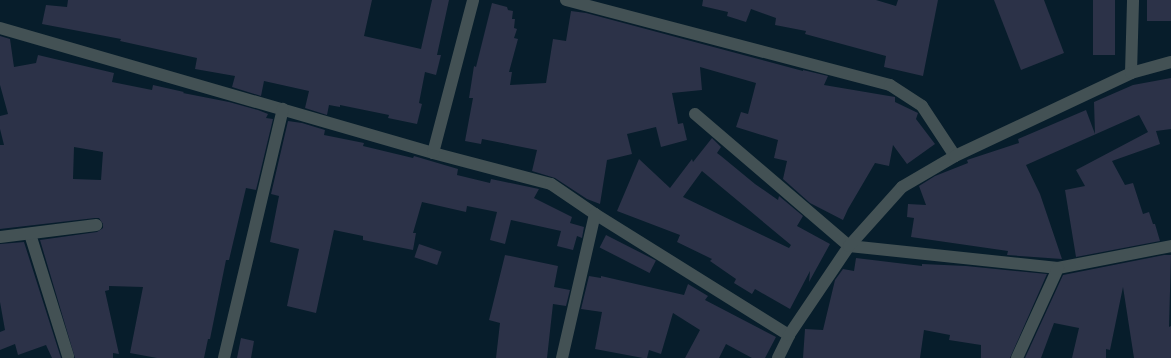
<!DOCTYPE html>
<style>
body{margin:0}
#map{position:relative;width:1171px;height:358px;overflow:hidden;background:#071d2b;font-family:"DM Sans",sans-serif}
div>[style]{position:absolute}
.building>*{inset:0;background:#2c3248;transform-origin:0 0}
.street>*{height:12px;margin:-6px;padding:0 6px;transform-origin:6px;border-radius:6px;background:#435154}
span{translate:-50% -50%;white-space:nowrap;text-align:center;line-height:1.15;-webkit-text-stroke:3px #011322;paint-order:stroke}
</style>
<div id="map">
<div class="building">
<div style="clip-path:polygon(68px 0,372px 0,364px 36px,421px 49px,432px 0,449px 0,437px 55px,441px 55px,436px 75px,425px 72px,419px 103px,422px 104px,417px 124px,388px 118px,389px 115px,340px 105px,340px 107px,329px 105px,327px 115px,305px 108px,309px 91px,264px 81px,261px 96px,232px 87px,235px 76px,195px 69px,197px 58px,120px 41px,121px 39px,42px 24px,46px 5px,67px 7px)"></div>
<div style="clip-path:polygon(703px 0,876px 0,896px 6px,898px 0,938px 0,923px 76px,884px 67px,886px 56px,805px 34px,806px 31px,775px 25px,776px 18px,751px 9px,746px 22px,727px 16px,728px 12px,702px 6px)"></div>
<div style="clip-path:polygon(994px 0,1044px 0,1064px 53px,1021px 70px)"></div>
<div style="left:1093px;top:0;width:22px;height:55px"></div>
<div style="left:1147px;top:0;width:24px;height:21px"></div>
<div style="clip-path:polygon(492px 3px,507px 7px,508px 10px,513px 11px,512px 19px,515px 19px,514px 28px,517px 29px,514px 38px,518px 39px,509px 72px,512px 72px,510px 85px,546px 83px,553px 39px,566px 41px,571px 11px,586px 13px,803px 71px,803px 70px,828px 76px,824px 85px,895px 97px,895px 102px,918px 113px,916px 119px,935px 144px,907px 164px,893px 145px,889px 166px,875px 163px,848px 209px,843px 220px,810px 203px,783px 179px,787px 161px,774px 158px,778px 140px,736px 127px,741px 112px,748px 114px,756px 83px,700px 67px,702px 90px,672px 93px,678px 124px,683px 123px,687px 140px,661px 147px,656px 127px,627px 134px,632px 154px,607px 160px,600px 204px,587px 199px,555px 178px,532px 171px,537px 150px,482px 139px,481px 144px,465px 141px,473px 98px,469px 98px,474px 66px,476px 67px)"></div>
<div style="clip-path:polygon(evenodd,0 36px,10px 39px,14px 67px,36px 63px,38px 55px,114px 73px,112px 82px,152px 90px,153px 85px,184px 92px,183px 93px,229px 102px,258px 110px,268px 114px,266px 118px,273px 119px,256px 190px,246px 188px,229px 260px,226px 260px,210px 339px,208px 339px,204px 358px,157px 358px,130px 353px,143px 287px,109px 286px,109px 290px,105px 291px,119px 354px,113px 353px,113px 358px,75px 358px,40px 240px,97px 232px,103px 228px,103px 224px,99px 218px,95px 218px,0 229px,0 145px,4px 145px,0 129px,0 116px,8px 114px,0 85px,0 36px,74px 147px,103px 152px,101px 180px,73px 179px,74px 147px)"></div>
<div style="clip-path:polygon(1171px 78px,1171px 129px,1156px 131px,1160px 144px,1112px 161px,1125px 185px,1133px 183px,1143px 214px,1149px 212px,1153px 224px,1155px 224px,1160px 241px,1076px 257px,1065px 190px,1085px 186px,1076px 170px,1148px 132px,1139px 115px,1026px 165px,1040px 194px,1062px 259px,1007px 255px,1008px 251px,911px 237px,914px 218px,907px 217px,908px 204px,926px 205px,919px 186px,935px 176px,968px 163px,967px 160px,1019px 143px,1018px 139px,1086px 110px,1095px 134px,1094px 102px,1133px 85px)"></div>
<div style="clip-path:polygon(288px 121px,302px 123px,325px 130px,324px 135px,364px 143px,363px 146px,413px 158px,414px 156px,458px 169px,457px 175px,490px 183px,491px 179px,539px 189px,534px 198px,572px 217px,570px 223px,584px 227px,582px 238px,577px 236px,573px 250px,557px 246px,561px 231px,511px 220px,505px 244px,490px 240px,497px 212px,467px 206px,466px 212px,422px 202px,413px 233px,416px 233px,413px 250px,363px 240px,363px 236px,334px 230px,316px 313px,287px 306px,299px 249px,270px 242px,279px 196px,271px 194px)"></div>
<div style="clip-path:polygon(evenodd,712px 138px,721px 147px,717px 153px,721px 156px,755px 184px,778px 200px,779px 196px,803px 216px,797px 226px,830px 244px,809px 282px,810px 271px,790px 309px,755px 289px,752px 294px,734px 283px,736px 279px,710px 261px,712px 259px,677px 242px,680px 235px,617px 211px,639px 159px,670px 188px,692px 159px,693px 162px,712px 138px,702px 171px,791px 245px,789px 248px,683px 197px,702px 171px)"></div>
<div style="left:606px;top:235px;width:56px;height:14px;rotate:27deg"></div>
<div style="clip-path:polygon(24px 242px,61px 358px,52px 358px,46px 345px,18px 355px,15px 344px,0 350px,0 332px,5px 330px,0 302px,0 244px)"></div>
<div style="left:419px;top:244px;width:24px;height:14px;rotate:19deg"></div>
<div style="clip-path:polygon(505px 255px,558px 266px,554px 287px,570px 290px,566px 306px,553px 304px,547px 358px,496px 358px,500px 323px,489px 320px)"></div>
<div style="clip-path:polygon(1164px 255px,1171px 255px,1169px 327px,1171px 326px,1171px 358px,1134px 358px,1123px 287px,1110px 350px,1106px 349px,1106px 358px,1072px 358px,1079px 328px,1054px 323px,1041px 358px,1025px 358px,1063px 275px)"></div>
<div style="clip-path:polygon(856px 258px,922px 266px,922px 264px,966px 266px,1047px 274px,1010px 358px,981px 358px,981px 345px,949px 340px,950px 335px,924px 330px,920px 358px,803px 358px,805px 329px,823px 330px,835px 280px,843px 269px,854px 271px)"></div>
<div style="clip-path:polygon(589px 276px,601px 278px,601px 276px,684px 295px,688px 284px,708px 296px,705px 300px,776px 337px,765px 358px,752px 358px,726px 344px,719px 358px,685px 358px,700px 330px,673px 313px,661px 354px,649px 350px,647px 358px,643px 358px,595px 349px,602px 312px,581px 309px)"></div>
<div style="clip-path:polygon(241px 338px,254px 341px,251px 358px,237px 358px)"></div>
</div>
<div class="street">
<div style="left:566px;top:0;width:335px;rotate:14.7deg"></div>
<div style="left:890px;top:85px;width:38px;rotate:33deg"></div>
<div style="left:922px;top:106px;width:60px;rotate:56.6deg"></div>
<div style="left:0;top:28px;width:451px;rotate:16.1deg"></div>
<div style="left:433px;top:153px;width:122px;rotate:14.7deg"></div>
<div style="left:551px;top:184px;width:53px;rotate:34.3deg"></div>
<div style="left:595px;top:214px;width:229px;rotate:32deg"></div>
<div style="left:1131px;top:73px;width:73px;rotate:-88.4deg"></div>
<div style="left:695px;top:114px;width:203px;rotate:40.6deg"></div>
<div style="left:849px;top:246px;width:210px;rotate:6deg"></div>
<div style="left:1058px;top:268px;width:115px;rotate:-11deg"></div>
<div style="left:433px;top:153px;width:158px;rotate:-75.3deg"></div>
<div style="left:30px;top:234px;width:128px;rotate:72.7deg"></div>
<div style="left:0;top:237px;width:97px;rotate:-7.1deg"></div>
<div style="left:224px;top:358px;width:256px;rotate:-76.7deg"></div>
<div style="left:562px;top:358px;width:148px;rotate:-77.1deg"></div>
<div style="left:778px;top:358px;width:25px;rotate:-64deg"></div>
<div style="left:789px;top:335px;width:107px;rotate:-56deg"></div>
<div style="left:849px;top:246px;width:79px;rotate:-48.1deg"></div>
<div style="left:902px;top:187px;width:61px;rotate:-30.3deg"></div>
<div style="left:955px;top:156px;width:195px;rotate:-25.2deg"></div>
<div style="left:1131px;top:73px;width:41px;rotate:-15.4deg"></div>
<div style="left:1017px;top:358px;width:99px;rotate:-65.5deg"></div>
</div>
</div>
